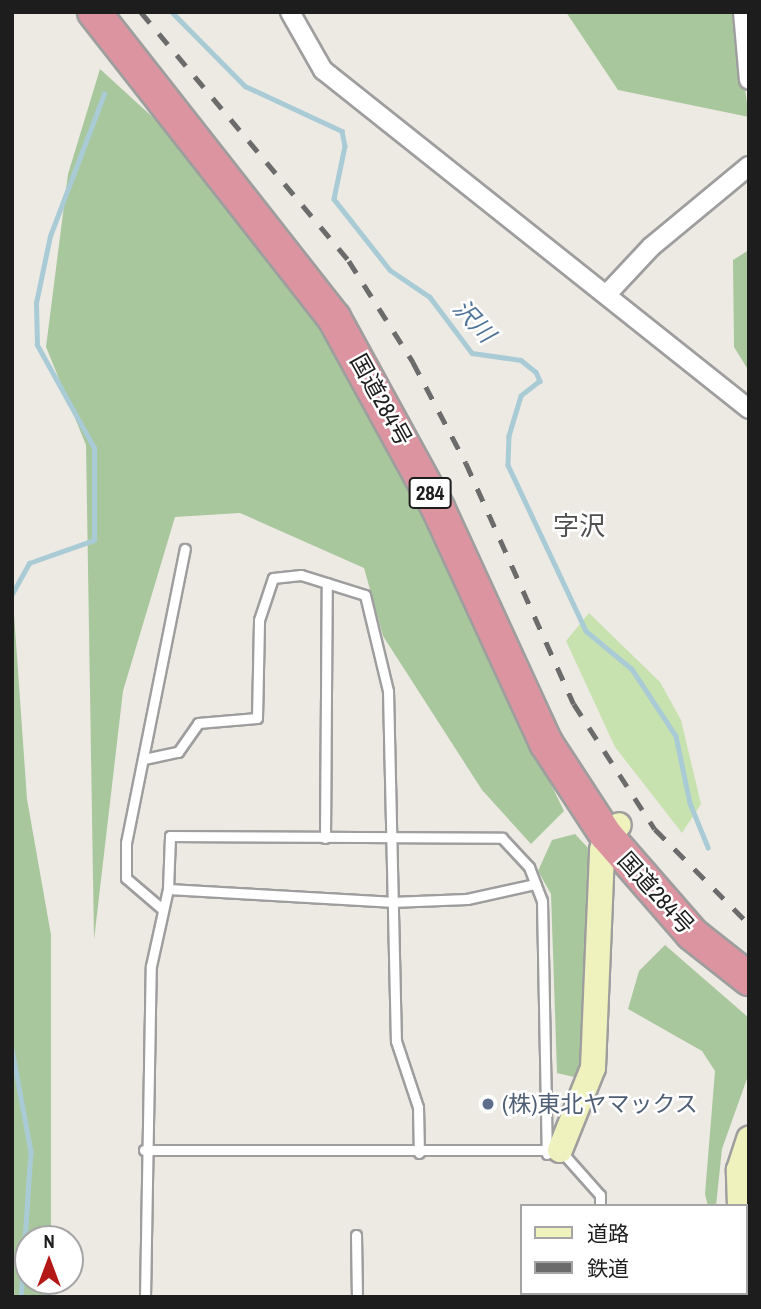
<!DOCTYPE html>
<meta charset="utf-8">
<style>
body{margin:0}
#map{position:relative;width:761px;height:1309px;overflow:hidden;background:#edeae4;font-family:"Archivo Narrow","Noto Sans JP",sans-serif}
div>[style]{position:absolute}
.grass>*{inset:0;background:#c8e2af}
.forest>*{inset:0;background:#a9c79d}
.stream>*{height:4.5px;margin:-2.25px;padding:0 2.25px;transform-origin:2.25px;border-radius:2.25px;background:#a9cbd6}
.roads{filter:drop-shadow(2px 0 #9e9e9e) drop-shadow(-2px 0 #9e9e9e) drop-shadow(0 2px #9e9e9e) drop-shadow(0 -2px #9e9e9e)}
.lane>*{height:9px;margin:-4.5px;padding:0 4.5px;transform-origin:4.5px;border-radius:4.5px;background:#fff}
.street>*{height:18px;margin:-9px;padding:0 9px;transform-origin:9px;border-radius:9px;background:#fff}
.secondary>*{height:24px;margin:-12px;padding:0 12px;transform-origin:12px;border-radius:12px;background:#eff2bd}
.highway>*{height:32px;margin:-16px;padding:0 16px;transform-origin:16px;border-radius:16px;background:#dc94a1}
.rail>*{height:4.5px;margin-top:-2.25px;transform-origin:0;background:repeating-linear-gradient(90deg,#6b6b6b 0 14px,transparent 0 28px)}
.dots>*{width:19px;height:19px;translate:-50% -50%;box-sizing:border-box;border:4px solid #fff;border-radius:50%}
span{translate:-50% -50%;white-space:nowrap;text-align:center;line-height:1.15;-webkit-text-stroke:5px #fff;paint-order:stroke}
.shield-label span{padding:2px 5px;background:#fff;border:2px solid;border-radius:5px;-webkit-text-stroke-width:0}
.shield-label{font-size:21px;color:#1d1d1d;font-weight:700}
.street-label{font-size:23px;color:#1d1d1d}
.service-label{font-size:23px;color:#4e5e75}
.left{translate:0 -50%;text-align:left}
.water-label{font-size:24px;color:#51769a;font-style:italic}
.quarter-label{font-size:26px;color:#505050}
.frame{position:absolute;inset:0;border:14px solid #1d1d1d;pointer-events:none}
.legend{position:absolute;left:520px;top:1204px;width:228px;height:91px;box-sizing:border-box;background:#fff;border:2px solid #a5a5a5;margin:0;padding:9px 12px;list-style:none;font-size:21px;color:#1d1d1d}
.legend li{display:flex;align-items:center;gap:14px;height:35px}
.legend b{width:35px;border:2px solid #a5a5a5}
.north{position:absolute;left:14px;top:1225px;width:70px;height:70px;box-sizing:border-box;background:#fff;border:2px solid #a5a5a5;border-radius:50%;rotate:0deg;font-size:19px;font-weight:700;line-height:28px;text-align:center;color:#1d1d1d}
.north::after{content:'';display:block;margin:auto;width:24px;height:32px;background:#b31716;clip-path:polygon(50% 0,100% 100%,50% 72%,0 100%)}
</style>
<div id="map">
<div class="grass">
<div style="clip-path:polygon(589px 613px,660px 682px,681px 720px,701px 804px,682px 833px,615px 747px,566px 641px)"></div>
</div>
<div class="forest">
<div style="clip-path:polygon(566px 12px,734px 12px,749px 117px,618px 90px)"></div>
<div style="clip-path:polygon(100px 69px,169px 132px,239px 220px,313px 318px,380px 429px,564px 811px,531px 844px,482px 790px,383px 636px,364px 568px,240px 513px,175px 517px,123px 691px,94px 940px,86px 445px,46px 347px,68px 174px)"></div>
<div style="clip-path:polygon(749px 250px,749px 365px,747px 368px,734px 347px,733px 260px)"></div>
<div style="clip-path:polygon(12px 585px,27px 799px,51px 935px,51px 1239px,28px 1239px,28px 1281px,51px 1281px,51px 1297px,12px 1297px)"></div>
<div style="clip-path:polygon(575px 834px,590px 850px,584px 1067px,574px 1077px,557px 1073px,551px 894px,538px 871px,552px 840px)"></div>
<div style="clip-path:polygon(665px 945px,749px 1018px,749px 1073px,722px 1149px,716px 1206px,708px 1206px,705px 1194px,715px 1071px,702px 1051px,628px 1009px,639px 971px)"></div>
</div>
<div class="stream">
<div style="left:172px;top:12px;width:104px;rotate:45.4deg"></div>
<div style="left:245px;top:86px;width:107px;rotate:24.9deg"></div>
<div style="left:342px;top:131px;width:15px;rotate:79deg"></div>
<div style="left:345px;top:146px;width:54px;rotate:101.7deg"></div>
<div style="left:334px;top:199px;width:90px;rotate:51.7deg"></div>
<div style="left:390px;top:270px;width:48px;rotate:34deg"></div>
<div style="left:430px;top:297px;width:70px;rotate:53.1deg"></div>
<div style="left:472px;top:353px;width:49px;rotate:8.1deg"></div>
<div style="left:521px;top:360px;width:19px;rotate:39deg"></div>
<div style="left:536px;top:372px;width:10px;rotate:66deg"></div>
<div style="left:540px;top:381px;width:24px;rotate:142deg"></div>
<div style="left:521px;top:396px;width:42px;rotate:106.7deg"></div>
<div style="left:509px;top:436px;width:29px;rotate:92deg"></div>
<div style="left:508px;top:465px;width:183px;rotate:64.8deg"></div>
<div style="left:586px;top:631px;width:60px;rotate:39.6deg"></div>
<div style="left:632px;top:669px;width:80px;rotate:56.7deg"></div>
<div style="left:676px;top:736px;width:68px;rotate:78.2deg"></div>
<div style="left:690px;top:803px;width:48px;rotate:67.8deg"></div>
<div style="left:12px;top:594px;width:35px;rotate:-61deg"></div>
<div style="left:29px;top:563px;width:69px;rotate:-19.5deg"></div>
<div style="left:94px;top:540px;width:92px;rotate:-90deg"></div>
<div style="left:94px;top:448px;width:118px;rotate:-119deg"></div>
<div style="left:37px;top:345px;width:42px;rotate:-91.4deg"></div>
<div style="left:36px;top:303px;width:68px;rotate:-78.2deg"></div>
<div style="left:50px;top:236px;width:152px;rotate:-69.2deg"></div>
<div style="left:12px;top:1049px;width:105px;rotate:79.5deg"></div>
<div style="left:31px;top:1152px;width:145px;rotate:93.9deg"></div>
</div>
<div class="roads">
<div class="lane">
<div style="left:144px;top:759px;width:35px;rotate:-12deg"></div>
<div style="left:178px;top:752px;width:35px;rotate:-55deg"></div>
<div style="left:198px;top:723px;width:59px;rotate:-4.8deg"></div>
<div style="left:257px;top:718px;width:98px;rotate:-88.8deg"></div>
<div style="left:259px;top:620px;width:44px;rotate:-71.6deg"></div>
<div style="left:273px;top:578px;width:28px;rotate:-6deg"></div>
<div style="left:301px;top:575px;width:67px;rotate:17.4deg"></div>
<div style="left:365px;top:595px;width:99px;rotate:76.5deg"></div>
<div style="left:388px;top:691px;width:350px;rotate:88.7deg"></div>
<div style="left:396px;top:1041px;width:70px;rotate:71.6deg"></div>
<div style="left:418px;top:1107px;width:46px;rotate:88.8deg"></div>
<div style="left:325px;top:838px;width:255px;rotate:-89.6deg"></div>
<div style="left:168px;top:889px;width:223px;rotate:3.3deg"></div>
<div style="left:391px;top:902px;width:76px;rotate:-2.3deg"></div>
<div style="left:467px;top:899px;width:70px;rotate:-12.4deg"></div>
<div style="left:161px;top:908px;width:46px;rotate:-139.4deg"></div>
<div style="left:126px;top:878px;width:35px;rotate:-90deg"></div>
<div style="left:126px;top:843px;width:300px;rotate:-78.7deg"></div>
<div style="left:144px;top:1150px;width:416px"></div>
<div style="left:560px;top:1150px;width:60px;rotate:48.4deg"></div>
<div style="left:600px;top:1195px;width:11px;rotate:90deg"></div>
<div style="left:356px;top:1235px;width:62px;rotate:89.1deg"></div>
<div style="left:145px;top:1297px;width:331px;rotate:-89deg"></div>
<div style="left:151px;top:966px;width:79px;rotate:-77.6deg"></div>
<div style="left:168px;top:889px;width:53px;rotate:-87.8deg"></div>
<div style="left:170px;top:836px;width:332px;rotate:0.3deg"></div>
<div style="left:502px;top:838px;width:40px;rotate:47deg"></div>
<div style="left:529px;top:867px;width:36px;rotate:69deg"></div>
<div style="left:542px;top:901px;width:253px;rotate:88.9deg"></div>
<div style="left:599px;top:1297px;width:4px;rotate:-90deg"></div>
</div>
<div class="street">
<div style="left:290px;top:12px;width:67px;rotate:60.4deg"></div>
<div style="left:323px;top:70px;width:544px;rotate:38.51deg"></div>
<div style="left:743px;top:12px;width:68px;rotate:85deg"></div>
<div style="left:608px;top:293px;width:63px;rotate:-46.9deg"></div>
<div style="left:651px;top:247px;width:127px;rotate:-39.6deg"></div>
</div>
<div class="secondary">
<div style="left:560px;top:1150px;width:88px;rotate:-68.1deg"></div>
<div style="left:593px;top:1068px;width:218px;rotate:-87.6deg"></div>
<div style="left:602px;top:850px;width:16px;rotate:-75deg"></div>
<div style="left:606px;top:835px;width:16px;rotate:-38deg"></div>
<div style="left:740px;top:1206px;width:36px;rotate:-92deg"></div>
<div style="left:739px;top:1170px;width:33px;rotate:-72deg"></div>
<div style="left:745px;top:1232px;width:13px;rotate:72deg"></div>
</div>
<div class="highway">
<div style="left:94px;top:12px;width:389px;rotate:51.9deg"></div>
<div style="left:334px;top:318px;width:217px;rotate:61.3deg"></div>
<div style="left:438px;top:508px;width:259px;rotate:65.3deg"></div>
<div style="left:546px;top:743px;width:110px;rotate:56.9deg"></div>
<div style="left:606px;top:835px;width:131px;rotate:49deg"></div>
<div style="left:692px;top:934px;width:73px;rotate:38.3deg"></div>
</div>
</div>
<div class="rail">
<div style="left:141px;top:12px;width:324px;rotate:50.1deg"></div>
<div style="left:349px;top:261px;width:120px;rotate:57.6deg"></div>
<div style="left:413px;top:362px;width:114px;rotate:62.3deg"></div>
<div style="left:466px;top:463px;width:264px;rotate:65.9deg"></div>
<div style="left:574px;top:704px;width:149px;rotate:57.1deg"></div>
<div style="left:655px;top:829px;width:134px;rotate:45.3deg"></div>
</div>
<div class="dots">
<div style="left:488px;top:1104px;background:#5c6f8a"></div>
</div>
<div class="shield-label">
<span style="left:430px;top:493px">284</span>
</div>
<div class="street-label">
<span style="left:381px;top:400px;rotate:61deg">国道284号</span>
<span style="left:656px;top:893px;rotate:48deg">国道284号</span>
</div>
<div class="service-label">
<span class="left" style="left:502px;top:1104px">(株)東北ヤマックス</span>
</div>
<div class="water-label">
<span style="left:474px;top:321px;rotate:47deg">沢川</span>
</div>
<div class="quarter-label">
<span style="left:579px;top:526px">字沢</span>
</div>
<div class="frame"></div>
<ul class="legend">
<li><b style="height:9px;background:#eff2bd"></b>道路</li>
<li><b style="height:9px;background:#6b6b6b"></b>鉄道</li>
</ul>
<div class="north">N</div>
</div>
